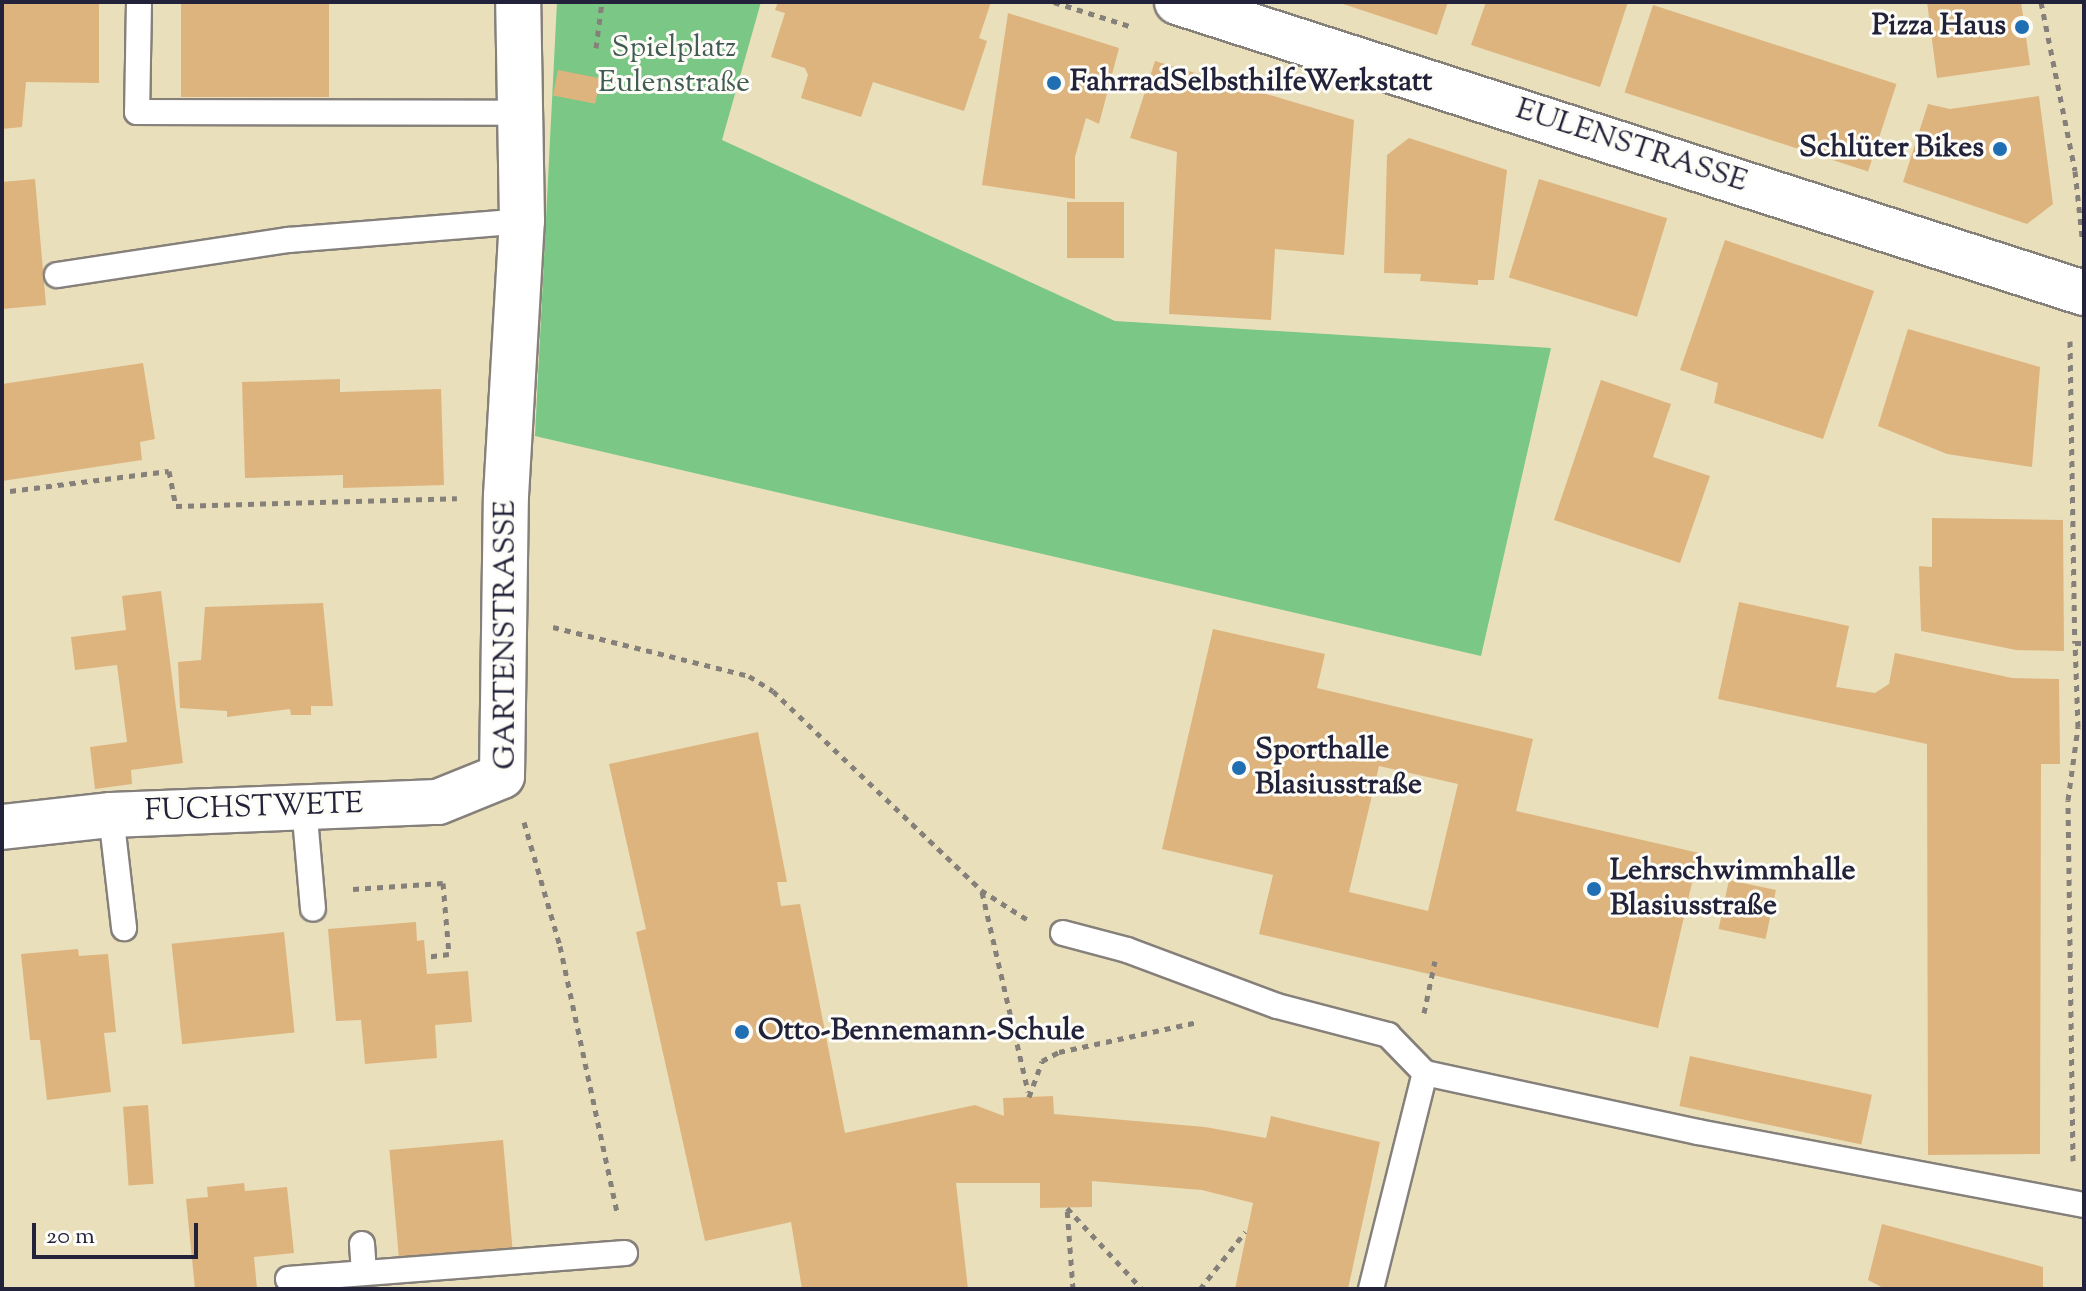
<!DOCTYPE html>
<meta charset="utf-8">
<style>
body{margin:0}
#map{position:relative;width:2086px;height:1291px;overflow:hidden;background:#e9dfbb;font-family:"Sorts Mill Goudy",serif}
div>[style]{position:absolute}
.green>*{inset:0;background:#7ac786}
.building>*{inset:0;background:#deb47e;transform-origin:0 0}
.path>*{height:5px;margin-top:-2.5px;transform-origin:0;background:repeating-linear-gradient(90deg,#86807b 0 6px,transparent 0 12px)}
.roads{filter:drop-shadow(2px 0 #86807b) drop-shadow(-2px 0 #86807b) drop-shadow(0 2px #86807b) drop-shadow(0 -2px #86807b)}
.lane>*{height:24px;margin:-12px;padding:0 12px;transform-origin:12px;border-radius:12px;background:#fff}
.street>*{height:44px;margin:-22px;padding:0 22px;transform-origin:22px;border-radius:22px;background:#fff}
.dots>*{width:22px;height:22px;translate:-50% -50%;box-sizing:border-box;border:4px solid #fdfcf7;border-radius:50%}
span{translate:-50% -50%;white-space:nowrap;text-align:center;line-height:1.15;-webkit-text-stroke:6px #fdfcf7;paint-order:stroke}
.poi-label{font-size:30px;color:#22223b;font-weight:700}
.right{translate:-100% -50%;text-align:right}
.left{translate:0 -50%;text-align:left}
.park-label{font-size:30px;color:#415c55}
.street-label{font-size:30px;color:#22223b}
.frame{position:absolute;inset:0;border:4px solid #22223b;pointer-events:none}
.scale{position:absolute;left:32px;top:1223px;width:166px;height:36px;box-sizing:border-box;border:4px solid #22223b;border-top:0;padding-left:10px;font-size:24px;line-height:28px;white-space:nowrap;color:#22223b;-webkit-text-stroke:6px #fdfcf7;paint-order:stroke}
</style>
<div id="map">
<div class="green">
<div style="clip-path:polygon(557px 2px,761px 2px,722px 140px,1115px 321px,1551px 348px,1481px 656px,535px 436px)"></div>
</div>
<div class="building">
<div style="clip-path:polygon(2px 2px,99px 2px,99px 83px,26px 82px,22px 127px,2px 129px)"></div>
<div style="left:181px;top:2px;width:148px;height:95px"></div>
<div style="clip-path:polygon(778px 2px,991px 2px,979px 38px,987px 41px,964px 111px,873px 82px,861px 117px,801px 98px,808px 75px,805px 68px,771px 57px,785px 13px,775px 10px)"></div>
<div style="clip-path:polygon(1337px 2px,1448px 2px,1437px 35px)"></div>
<div style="clip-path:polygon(1486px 2px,1628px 2px,1600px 87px,1471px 45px)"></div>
<div style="clip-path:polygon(1927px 2px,2021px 2px,2030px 65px,1937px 78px)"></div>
<div style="left:1653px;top:5px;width:256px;height:92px;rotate:18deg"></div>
<div style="clip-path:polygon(1008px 13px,1119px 48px,1099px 124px,1086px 118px,1075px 157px,1075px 199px,982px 185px)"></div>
<div style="clip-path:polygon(1155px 61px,1354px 120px,1344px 255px,1275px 249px,1271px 320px,1169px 314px,1177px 152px,1130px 138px)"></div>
<div style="left:558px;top:70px;width:43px;height:26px;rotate:11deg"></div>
<div style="clip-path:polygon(2039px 96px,2053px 204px,2027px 224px,1903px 182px,1928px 104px,1950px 109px)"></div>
<div style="clip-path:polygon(1409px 138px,1507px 170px,1494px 280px,1478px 280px,1478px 285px,1420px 281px,1421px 274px,1384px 273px,1387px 155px)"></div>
<div style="clip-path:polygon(35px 179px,46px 305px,2px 309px,2px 182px)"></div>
<div style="left:1539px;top:179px;width:134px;height:103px;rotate:17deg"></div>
<div style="left:1124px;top:202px;width:56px;height:57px;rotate:90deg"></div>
<div style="clip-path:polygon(1725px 240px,1874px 291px,1823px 439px,1714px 403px,1718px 383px,1680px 370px)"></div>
<div style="clip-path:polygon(1908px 329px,2040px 367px,2032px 467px,1947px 454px,1878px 426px)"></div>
<div style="clip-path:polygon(143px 363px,155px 439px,140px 442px,142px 460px,2px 481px,2px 384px)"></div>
<div style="clip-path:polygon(340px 379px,340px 392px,441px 389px,444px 485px,343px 488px,343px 475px,245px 478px,242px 382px)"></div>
<div style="clip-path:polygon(1601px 380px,1671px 404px,1653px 457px,1710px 476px,1680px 563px,1554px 520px)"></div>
<div style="clip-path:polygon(1932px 518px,2063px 520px,2064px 651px,2016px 650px,1921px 631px,1919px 566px,1932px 567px)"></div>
<div style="clip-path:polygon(161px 591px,183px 763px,131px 770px,132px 784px,95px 789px,90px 747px,127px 742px,117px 665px,75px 670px,71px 637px,126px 630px,122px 596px)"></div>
<div style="clip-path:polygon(1739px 602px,1849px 626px,1836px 687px,1875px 693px,1889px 684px,1895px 653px,2012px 678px,2059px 679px,2060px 764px,2041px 764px,2040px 1154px,1928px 1155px,1927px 744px,1718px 699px)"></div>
<div style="clip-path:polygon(323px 603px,333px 706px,311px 706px,311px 715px,291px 715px,290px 709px,227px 717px,227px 711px,180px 708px,178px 662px,201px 660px,205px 607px)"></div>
<div style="clip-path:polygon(evenodd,1213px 629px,1325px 654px,1317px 688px,1533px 739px,1516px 811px,1699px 853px,1658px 1028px,1259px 934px,1273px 875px,1162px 849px,1213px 629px,1379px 766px,1458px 784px,1428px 911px,1349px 892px,1379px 766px)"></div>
<div style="clip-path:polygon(758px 732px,787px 882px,777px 882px,781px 906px,800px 904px,845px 1133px,975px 1105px,1004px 1116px,1003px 1098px,1053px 1096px,1054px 1114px,1205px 1127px,1266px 1138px,1271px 1116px,1380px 1142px,1348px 1289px,1235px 1289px,1253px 1203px,1202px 1190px,1092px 1181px,1092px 1207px,1040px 1208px,1040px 1183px,956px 1183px,968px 1289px,802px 1289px,791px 1222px,705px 1241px,636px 932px,646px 929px,609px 764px)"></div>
<div style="left:1729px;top:880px;width:48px;height:50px;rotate:12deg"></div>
<div style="clip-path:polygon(416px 922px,417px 941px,424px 940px,427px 974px,468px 971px,472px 1022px,435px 1025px,437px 1058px,365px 1064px,361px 1020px,336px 1021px,328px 929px)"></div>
<div style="left:284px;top:932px;width:101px;height:113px;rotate:84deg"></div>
<div style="clip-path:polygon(78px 949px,79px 956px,108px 954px,116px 1032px,104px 1033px,111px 1092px,47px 1100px,40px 1040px,30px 1040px,21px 954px)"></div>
<div style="left:1690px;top:1056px;width:186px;height:51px;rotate:12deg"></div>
<div style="left:148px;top:1105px;width:79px;height:25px;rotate:86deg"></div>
<div style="left:503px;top:1140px;width:111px;height:114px;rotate:85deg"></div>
<div style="clip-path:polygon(244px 1183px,245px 1191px,287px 1187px,294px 1253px,254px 1257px,257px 1289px,195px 1289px,186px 1199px,208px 1197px,207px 1187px)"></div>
<div style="clip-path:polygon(1882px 1224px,2043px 1267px,2043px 1289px,1885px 1289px,1868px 1280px)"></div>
</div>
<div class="path">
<div style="left:1054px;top:2px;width:83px;rotate:17.6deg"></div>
<div style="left:2041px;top:2px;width:172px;rotate:78.6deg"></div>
<div style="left:2075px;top:171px;width:66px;rotate:83.9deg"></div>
<div style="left:596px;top:48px;width:46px;rotate:-82.6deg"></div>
<div style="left:2070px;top:341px;width:302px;rotate:89.1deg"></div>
<div style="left:2075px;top:643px;width:9px"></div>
<div style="left:10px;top:491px;width:160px;rotate:-7.2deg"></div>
<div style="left:169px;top:471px;width:36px;rotate:79deg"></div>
<div style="left:176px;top:506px;width:281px;rotate:-1.6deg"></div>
<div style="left:553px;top:627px;width:202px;rotate:14deg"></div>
<div style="left:749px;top:676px;width:28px;rotate:32deg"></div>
<div style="left:773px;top:691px;width:288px;rotate:43.7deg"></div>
<div style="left:981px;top:890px;width:56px;rotate:32.6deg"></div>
<div style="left:524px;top:822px;width:129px;rotate:73.8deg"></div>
<div style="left:560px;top:946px;width:273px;rotate:77.9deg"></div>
<div style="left:353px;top:889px;width:90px;rotate:-3.8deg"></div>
<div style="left:443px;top:883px;width:71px;rotate:85.2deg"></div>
<div style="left:449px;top:954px;width:24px;rotate:173deg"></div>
<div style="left:982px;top:892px;width:205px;rotate:77deg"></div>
<div style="left:1424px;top:1013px;width:53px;rotate:-78.1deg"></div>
<div style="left:1029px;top:1097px;width:38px;rotate:-70deg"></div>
<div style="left:1042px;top:1061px;width:19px;rotate:-28deg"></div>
<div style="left:1059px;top:1052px;width:142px;rotate:-12.2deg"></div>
<div style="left:2073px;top:1161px;width:361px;rotate:-90.8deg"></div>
<div style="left:2068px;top:800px;width:74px;rotate:-82.2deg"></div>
<div style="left:2078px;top:727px;width:84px;rotate:-92deg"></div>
<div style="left:1073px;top:1289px;width:81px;rotate:-94.2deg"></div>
<div style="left:1067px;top:1208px;width:110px;rotate:47.2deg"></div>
<div style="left:1200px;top:1289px;width:73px;rotate:-51.7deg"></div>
</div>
<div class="roads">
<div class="lane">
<div style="left:139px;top:2px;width:110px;rotate:91deg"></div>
<div style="left:137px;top:112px;width:382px;rotate:0.1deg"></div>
<div style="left:57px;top:275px;width:234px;rotate:-8.6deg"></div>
<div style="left:288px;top:240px;width:235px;rotate:-4.6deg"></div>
<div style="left:304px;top:806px;width:103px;rotate:85deg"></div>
<div style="left:111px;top:815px;width:114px;rotate:83.4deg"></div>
<div style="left:1063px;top:933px;width:66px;rotate:14.9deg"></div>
<div style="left:1127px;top:950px;width:160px;rotate:20.5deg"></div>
<div style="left:1277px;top:1006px;width:115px;rotate:14.6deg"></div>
<div style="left:1388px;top:1035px;width:53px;rotate:45.8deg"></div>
<div style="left:1425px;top:1073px;width:279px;rotate:12.2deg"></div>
<div style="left:1698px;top:1132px;width:393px;rotate:10.7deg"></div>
<div style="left:362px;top:1244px;width:28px;rotate:86deg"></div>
<div style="left:288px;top:1279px;width:338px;rotate:-4.4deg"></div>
<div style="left:1371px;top:1289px;width:223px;rotate:-76deg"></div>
</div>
<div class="street">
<div style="left:1177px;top:2px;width:953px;rotate:17.79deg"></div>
<div style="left:2px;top:827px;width:110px;rotate:-6.3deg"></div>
<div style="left:111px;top:815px;width:327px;rotate:-2.3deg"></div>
<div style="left:438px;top:802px;width:69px;rotate:-22.1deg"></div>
<div style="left:502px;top:776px;width:280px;rotate:-89.2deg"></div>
<div style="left:506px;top:496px;width:275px;rotate:-86.7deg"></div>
<div style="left:522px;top:221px;width:219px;rotate:-91deg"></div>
</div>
</div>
<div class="dots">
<div style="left:2022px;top:27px;background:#1f6fb2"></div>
<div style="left:1054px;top:83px;background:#1f6fb2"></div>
<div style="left:2000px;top:149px;background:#1f6fb2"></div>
<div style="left:1239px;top:768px;background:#1f6fb2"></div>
<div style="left:1594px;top:889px;background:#1f6fb2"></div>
<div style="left:742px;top:1032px;background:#1f6fb2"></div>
</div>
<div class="poi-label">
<span class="right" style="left:2006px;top:27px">Pizza Haus</span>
<span class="left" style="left:1070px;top:83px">FahrradSelbsthilfeWerkstatt</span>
<span class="right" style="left:1984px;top:149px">Schlüter Bikes</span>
<span class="left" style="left:1255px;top:768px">Sporthalle<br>Blasiusstraße</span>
<span class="left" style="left:1610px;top:889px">Lehrschwimmhalle<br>Blasiusstraße</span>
<span class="left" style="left:758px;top:1032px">Otto-Bennemann-Schule</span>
</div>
<div class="park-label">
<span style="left:674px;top:66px">Spielplatz<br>Eulenstraße</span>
</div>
<div class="street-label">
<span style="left:1631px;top:147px;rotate:18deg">EULENSTRASSE</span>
<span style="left:507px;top:635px;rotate:-90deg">GARTENSTRASSE</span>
<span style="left:254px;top:809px;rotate:-2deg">FUCHSTWETE</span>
</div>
<div class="frame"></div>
<div class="scale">20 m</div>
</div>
